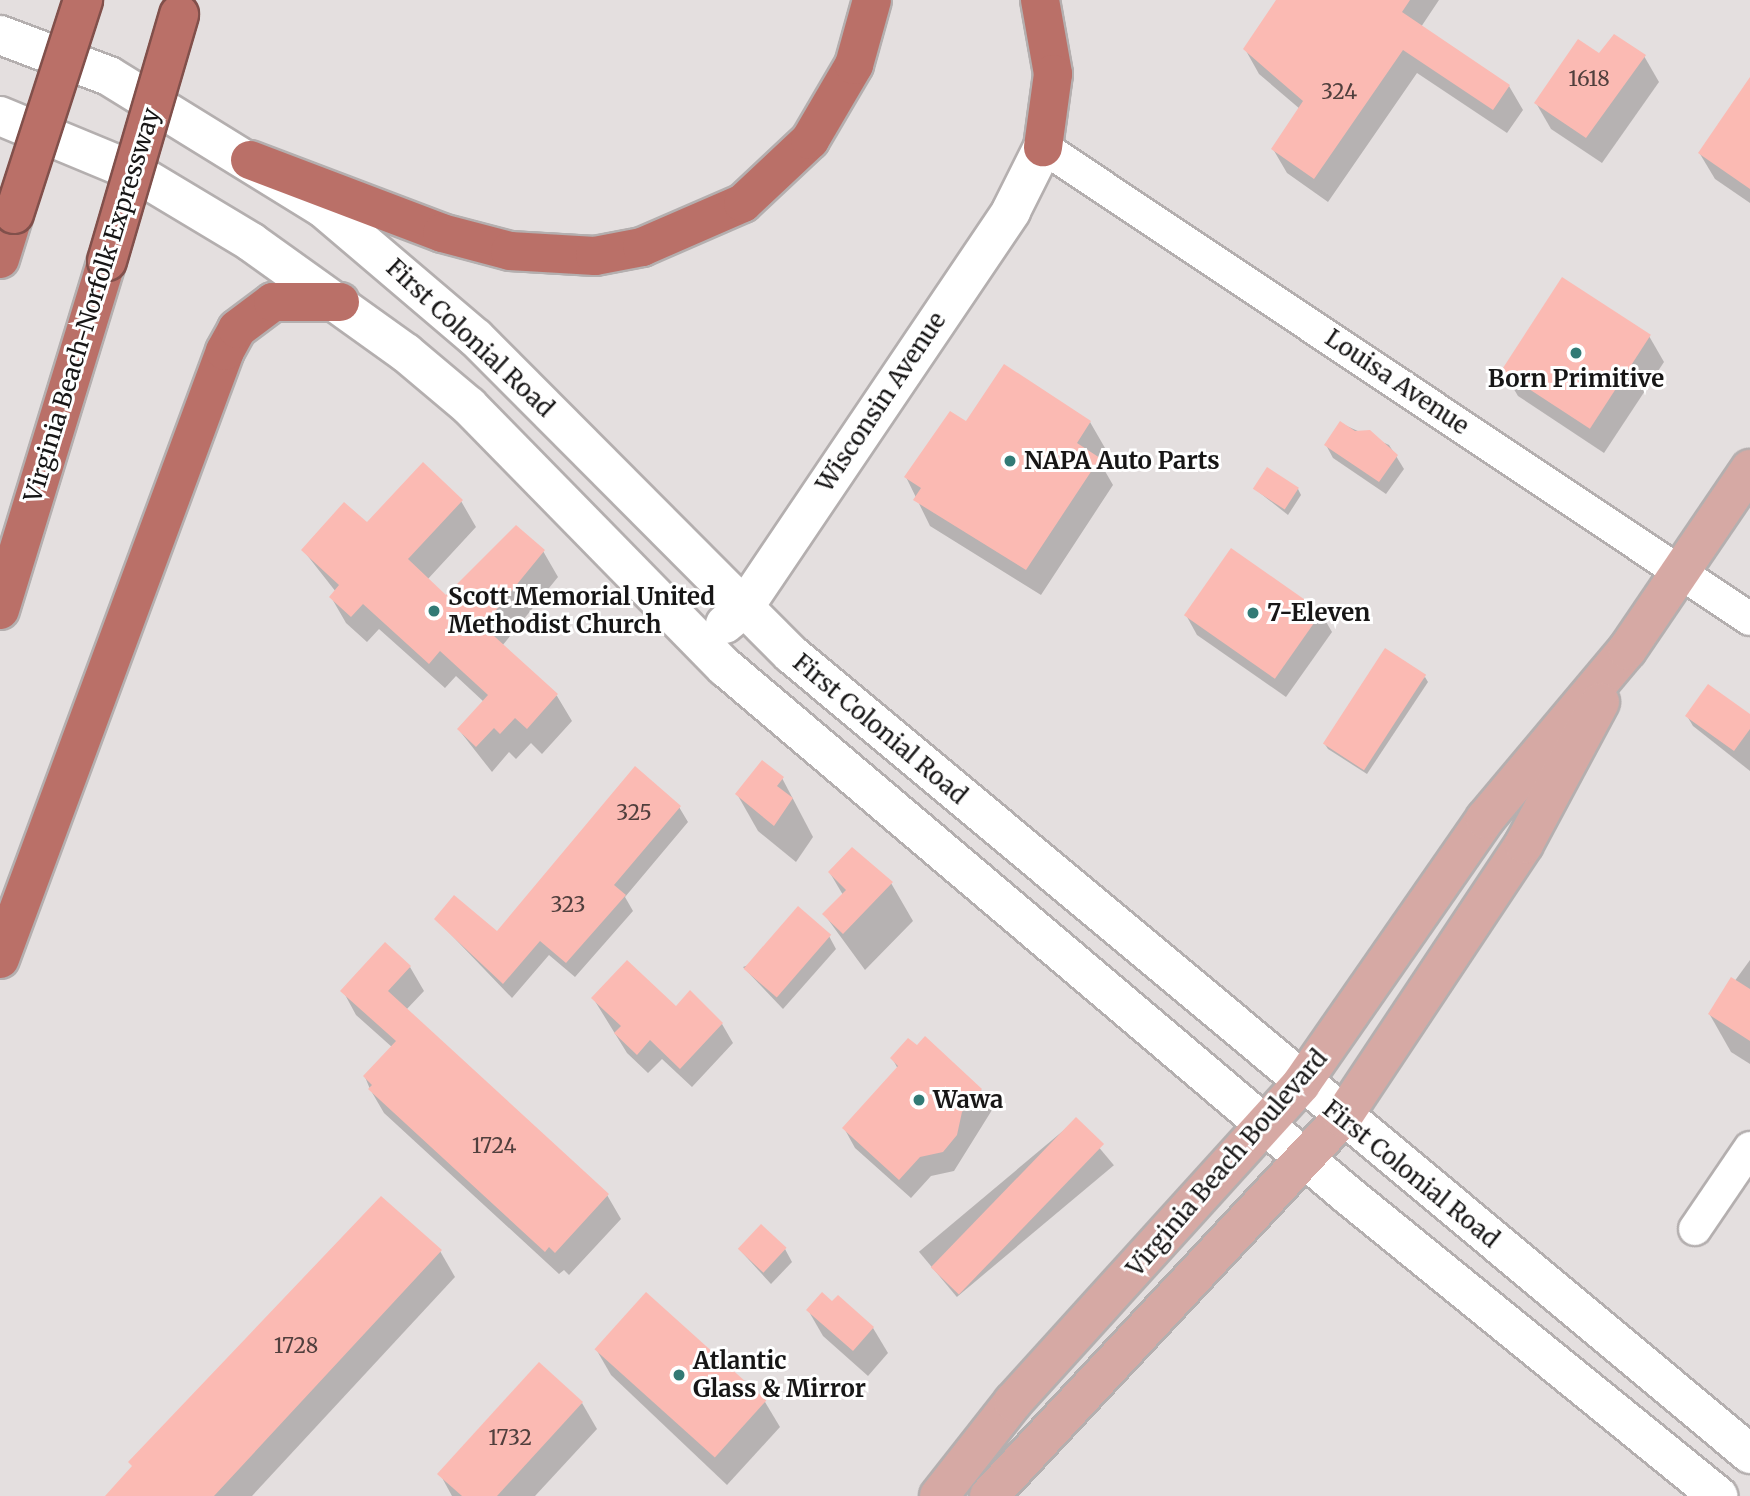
<!DOCTYPE html>
<style>
body{margin:0}
#map{position:relative;width:1750px;height:1496px;overflow:hidden;background:#e4dfdf;font-family:Merriweather,serif}
div>[style]{position:absolute}
.shadow>*{inset:0;background:#0003;transform-origin:0 0}
.building>*{inset:0;background:#fbbab3;transform-origin:0 0}
.roads{filter:drop-shadow(2px 0 #b4afaf) drop-shadow(-2px 0 #b4afaf) drop-shadow(0 2px #b4afaf) drop-shadow(0 -2px #b4afaf)}
.minor>*{height:32px;margin:-16px;padding:0 16px;transform-origin:16px;border-radius:16px;background:#fff}
.secondary>*{height:38px;margin:-19px;padding:0 19px;transform-origin:19px;border-radius:19px;background:#fff}
.primary>*{height:38px;margin:-19px;padding:0 19px;transform-origin:19px;border-radius:19px;background:#d6a9a4}
.motorway>*{height:38px;margin:-19px;padding:0 19px;transform-origin:19px;border-radius:19px;background:#ba7068}
.bridges{filter:drop-shadow(2px 0 #81504b) drop-shadow(-2px 0 #81504b) drop-shadow(0 2px #81504b) drop-shadow(0 -2px #81504b)}
.motorway-bridge>*{height:38px;margin:-19px;padding:0 19px;transform-origin:19px;border-radius:19px;background:#ba7068}
.dots>*{width:19px;height:19px;translate:-50% -50%;box-sizing:border-box;border:4px solid #fff;border-radius:50%}
span{translate:-50% -50%;white-space:nowrap;text-align:center;line-height:1.15;-webkit-text-stroke:6px #fff;paint-order:stroke}
.number-label{font-size:21px;color:#503f3d}
.number-label span{-webkit-text-stroke-width:0}
.street-label{font-size:24px;color:#171616}
.poi-label{font-size:24px;color:#171616;font-weight:700}
.left{translate:0 -50%;text-align:left}
</style>
<div id="map">
<div class="shadow">
<div style="clip-path:polygon(1278px 0,1439px 0,1421px 27px,1509px 86px,1523px 110px,1507px 133px,1417px 73px,1328px 202px,1287px 173px,1273px 149px,1300px 109px,1259px 74px,1245px 49px)"></div>
<div style="clip-path:polygon(1600px 56px,1644px 56px,1659px 82px,1602px 163px,1551px 129px,1536px 103px)"></div>
<div style="clip-path:polygon(1750px 80px,1750px 203px,1715px 179px,1700px 154px)"></div>
<div style="clip-path:polygon(1649px 336px,1664px 362px,1604px 453px,1518px 396px,1503px 371px)"></div>
<div style="clip-path:polygon(1090px 422px,1105px 448px,1098px 459px,1113px 485px,1041px 595px,930px 526px,906px 477px,966px 424px)"></div>
<div style="clip-path:polygon(1340px 423px,1389px 445px,1396px 456px,1404px 469px,1386px 494px,1333px 458px,1326px 445px)"></div>
<div style="clip-path:polygon(1255px 489px,1298px 489px,1301px 495px,1288px 515px)"></div>
<div style="clip-path:polygon(461px 501px,476px 527px,427px 580px,447px 598px,543px 551px,558px 577px,502px 646px,557px 696px,572px 721px,542px 754px,531px 743px,516px 759px,509px 752px,492px 772px,459px 730px,484px 702px,456px 676px,445px 688px,379px 629px,367px 642px,346px 623px,331px 597px,336px 592px,303px 550px,367px 525px)"></div>
<div style="clip-path:polygon(1321px 613px,1332px 632px,1286px 697px,1197px 635px,1186px 615px)"></div>
<div style="clip-path:polygon(1425px 677px,1428px 682px,1367px 774px,1328px 749px,1324px 743px)"></div>
<div style="clip-path:polygon(1687px 716px,1750px 718px,1750px 771px,1693px 726px)"></div>
<div style="clip-path:polygon(782px 778px,813px 837px,796px 862px,758px 831px,737px 794px)"></div>
<div style="clip-path:polygon(679px 807px,688px 822px,625px 897px,633px 911px,575px 977px,549px 955px,512px 998px,436px 919px,497px 934px)"></div>
<div style="clip-path:polygon(830px 873px,891px 883px,913px 921px,865px 970px,824px 914px,843px 895px)"></div>
<div style="clip-path:polygon(829px 936px,836px 949px,783px 1009px,743px 967px)"></div>
<div style="clip-path:polygon(1750px 960px,1750px 1064px,1731px 1052px,1710px 1015px)"></div>
<div style="clip-path:polygon(410px 967px,424px 991px,406px 1010px,607px 1195px,621px 1219px,569px 1275px,564px 1270px,559px 1274px,384px 1113px,370px 1089px,365px 1077px,393px 1048px,356px 1015px,343px 991px)"></div>
<div style="clip-path:polygon(593px 998px,676px 1008px,722px 1024px,733px 1043px,692px 1087px,662px 1059px,648px 1073px,627px 1053px)"></div>
<div style="clip-path:polygon(917px 1048px,981px 1090px,992px 1110px,954px 1171px,931px 1176px,911px 1198px,855px 1148px,844px 1128px,898px 1069px,892px 1058px)"></div>
<div style="left:1076px;top:1120px;width:59px;height:205px;rotate:50deg"></div>
<div style="clip-path:polygon(739px 1249px,785px 1249px,792px 1262px,771px 1284px)"></div>
<div style="clip-path:polygon(440px 1251px,455px 1277px,252px 1496px,108px 1496px)"></div>
<div style="clip-path:polygon(808px 1310px,873px 1328px,888px 1353px,868px 1376px,823px 1336px)"></div>
<div style="clip-path:polygon(596px 1349px,765px 1402px,780px 1427px,727px 1485px,611px 1375px)"></div>
<div style="clip-path:polygon(582px 1403px,597px 1429px,535px 1496px,452px 1496px,440px 1474px)"></div>
</div>
<div class="building">
<div style="clip-path:polygon(1276px 0,1410px 0,1402px 12px,1510px 85px,1493px 110px,1403px 50px,1314px 179px,1271px 149px,1303px 101px,1243px 49px)"></div>
<div style="clip-path:polygon(1614px 34px,1646px 55px,1586px 138px,1534px 103px,1578px 39px,1599px 53px)"></div>
<div style="clip-path:polygon(1750px 77px,1750px 189px,1698px 153px)"></div>
<div style="left:1562px;top:277px;width:106px;height:112px;rotate:33deg"></div>
<div style="clip-path:polygon(1004px 364px,1091px 421px,1077px 443px,1100px 458px,1026px 570px,913px 500px,921px 488px,904px 477px,950px 411px,966px 421px)"></div>
<div style="clip-path:polygon(1340px 421px,1355px 431px,1370px 430px,1398px 455px,1379px 482px,1324px 445px)"></div>
<div style="clip-path:polygon(423px 462px,463px 500px,408px 559px,446px 595px,516px 525px,545px 550px,483px 626px,558px 694px,527px 729px,515px 718px,500px 734px,494px 728px,476px 747px,457px 729px,488px 695px,440px 651px,429px 664px,363px 604px,351px 617px,329px 597px,339px 585px,301px 550px,344px 502px,367px 522px)"></div>
<div style="left:1267px;top:467px;width:38px;height:26px;rotate:33deg"></div>
<div style="left:1231px;top:548px;width:111px;height:82px;rotate:35deg"></div>
<div style="left:1385px;top:648px;width:49px;height:114px;rotate:33deg"></div>
<div style="clip-path:polygon(1708px 684px,1750px 714px,1750px 729px,1734px 751px,1685px 716px)"></div>
<div style="clip-path:polygon(762px 760px,784px 777px,777px 786px,793px 798px,774px 826px,735px 794px)"></div>
<div style="clip-path:polygon(635px 766px,681px 806px,614px 885px,626px 895px,566px 963px,540px 941px,503px 984px,434px 919px,454px 895px,497px 931px)"></div>
<div style="clip-path:polygon(852px 847px,893px 882px,843px 934px,822px 914px,846px 890px,828px 872px)"></div>
<div style="left:798px;top:906px;width:44px;height:83px;rotate:41deg"></div>
<div style="clip-path:polygon(385px 942px,411px 966px,388px 991px,609px 1194px,555px 1253px,549px 1247px,545px 1252px,368px 1089px,372px 1085px,363px 1076px,396px 1041px,340px 991px)"></div>
<div style="clip-path:polygon(627px 960px,676px 1006px,690px 990px,723px 1023px,680px 1069px,650px 1040px,637px 1055px,614px 1033px,621px 1026px,591px 998px)"></div>
<div style="clip-path:polygon(1731px 977px,1750px 989px,1750px 1041px,1708px 1014px)"></div>
<div style="clip-path:polygon(925px 1036px,982px 1089px,962px 1112px,957px 1135px,943px 1152px,920px 1157px,899px 1180px,842px 1128px,898px 1066px,890px 1058px,908px 1038px,917px 1045px)"></div>
<div style="left:1076px;top:1117px;width:39px;height:209px;rotate:44deg"></div>
<div style="clip-path:polygon(381px 1196px,442px 1250px,214px 1496px,105px 1496px,132px 1466px,128px 1462px)"></div>
<div style="left:761px;top:1224px;width:35px;height:34px;rotate:43deg"></div>
<div style="left:646px;top:1292px;width:162px;height:77px;rotate:42deg"></div>
<div style="clip-path:polygon(822px 1292px,832px 1301px,838px 1295px,874px 1327px,853px 1351px,806px 1310px)"></div>
<div style="clip-path:polygon(539px 1362px,583px 1402px,497px 1496px,462px 1496px,437px 1474px)"></div>
</div>
<div class="roads">
<div class="minor">
<div style="left:1043px;top:147px;width:850px;rotate:33.73deg"></div>
<div style="left:1695px;top:1229px;width:98px;rotate:-55.8deg"></div>
</div>
<div class="secondary">
<div style="left:0;top:35px;width:116px;rotate:20.6deg"></div>
<div style="left:109px;top:76px;width:251px;rotate:31.7deg"></div>
<div style="left:323px;top:208px;width:201px;rotate:40.4deg"></div>
<div style="left:476px;top:338px;width:446px;rotate:45.1deg"></div>
<div style="left:791px;top:654px;width:1249px;rotate:39.83deg"></div>
<div style="left:0;top:116px;width:144px;rotate:22.5deg"></div>
<div style="left:133px;top:171px;width:138px;rotate:31deg"></div>
<div style="left:251px;top:242px;width:191px;rotate:35.6deg"></div>
<div style="left:406px;top:353px;width:82px;rotate:40.1deg"></div>
<div style="left:469px;top:406px;width:366px;rotate:45.6deg"></div>
<div style="left:725px;top:667px;width:818px;rotate:40.29deg"></div>
<div style="left:1349px;top:1196px;width:476px;rotate:39.1deg"></div>
<div style="left:725px;top:624px;width:23px;rotate:-40deg"></div>
<div style="left:743px;top:609px;width:480px;rotate:-56deg"></div>
<div style="left:1011px;top:211px;width:72px;rotate:-63.4deg"></div>
</div>
<div class="primary">
<div style="left:939px;top:1496px;width:120px;rotate:-51.8deg"></div>
<div style="left:1013px;top:1402px;width:429px;rotate:-47.8deg"></div>
<div style="left:1301px;top:1084px;width:323px;rotate:-55.2deg"></div>
<div style="left:1485px;top:819px;width:221px;rotate:-50deg"></div>
<div style="left:1627px;top:650px;width:219px;rotate:-55.8deg"></div>
<div style="left:989px;top:1496px;width:517px;rotate:-46.96deg"></div>
<div style="left:1342px;top:1118px;width:329px;rotate:-56.4deg"></div>
<div style="left:1524px;top:844px;width:161px;rotate:-61.8deg"></div>
</div>
<div class="motorway">
<div style="left:1040px;top:0;width:75px;rotate:80deg"></div>
<div style="left:1053px;top:74px;width:74px;rotate:97.8deg"></div>
<div style="left:250px;top:160px;width:205px;rotate:20.8deg"></div>
<div style="left:442px;top:233px;width:70px;rotate:14.8deg"></div>
<div style="left:510px;top:251px;width:85px;rotate:3.4deg"></div>
<div style="left:595px;top:256px;width:48px;rotate:-10.8deg"></div>
<div style="left:642px;top:247px;width:110px;rotate:-23.5deg"></div>
<div style="left:743px;top:203px;width:92px;rotate:-43.2deg"></div>
<div style="left:810px;top:140px;width:87px;rotate:-59.6deg"></div>
<div style="left:854px;top:65px;width:67px;rotate:-74.5deg"></div>
<div style="left:0;top:259px;width:47px;rotate:-72.7deg"></div>
<div style="left:0;top:610px;width:365px;rotate:-73deg"></div>
<div style="left:0;top:959px;width:648px;rotate:-69.69deg"></div>
<div style="left:225px;top:351px;width:25px;rotate:-61deg"></div>
<div style="left:237px;top:329px;width:45px;rotate:-36.9deg"></div>
<div style="left:273px;top:302px;width:67px"></div>
</div>
</div>
<div class="bridges">
<div class="motorway-bridge">
<div style="left:14px;top:214px;width:225px;rotate:-72.1deg"></div>
<div style="left:107px;top:261px;width:257px;rotate:-73.7deg"></div>
</div>
</div>
<div class="dots">
<div style="left:1576px;top:353px;background:#327a75"></div>
<div style="left:1010px;top:461px;background:#327a75"></div>
<div style="left:434px;top:611px;background:#327a75"></div>
<div style="left:1253px;top:613px;background:#327a75"></div>
<div style="left:919px;top:1100px;background:#327a75"></div>
<div style="left:679px;top:1375px;background:#327a75"></div>
</div>
<div class="number-label">
<span style="left:1589px;top:79px">1618</span>
<span style="left:1339px;top:92px">324</span>
<span style="left:634px;top:813px">325</span>
<span style="left:568px;top:905px">323</span>
<span style="left:494px;top:1146px">1724</span>
<span style="left:296px;top:1346px">1728</span>
<span style="left:510px;top:1438px">1732</span>
</div>
<div class="street-label">
<span style="left:92px;top:305px;rotate:-73deg">Virginia Beach-Norfolk Expressway</span>
<span style="left:470px;top:338px;rotate:43deg">First Colonial Road</span>
<span style="left:1397px;top:382px;rotate:34deg">Louisa Avenue</span>
<span style="left:881px;top:402px;rotate:-56deg">Wisconsin Avenue</span>
<span style="left:880px;top:729px;rotate:40deg">First Colonial Road</span>
<span style="left:1227px;top:1163px;rotate:-49deg">Virginia Beach Boulevard</span>
<span style="left:1411px;top:1174px;rotate:39deg">First Colonial Road</span>
</div>
<div class="poi-label">
<span style="left:1576px;top:379px">Born Primitive</span>
<span class="left" style="left:1024px;top:461px">NAPA Auto Parts</span>
<span class="left" style="left:448px;top:611px">Scott Memorial United<br>Methodist Church</span>
<span class="left" style="left:1267px;top:613px">7-Eleven</span>
<span class="left" style="left:933px;top:1100px">Wawa</span>
<span class="left" style="left:693px;top:1375px">Atlantic<br>Glass &amp; Mirror</span>
</div>
</div>
